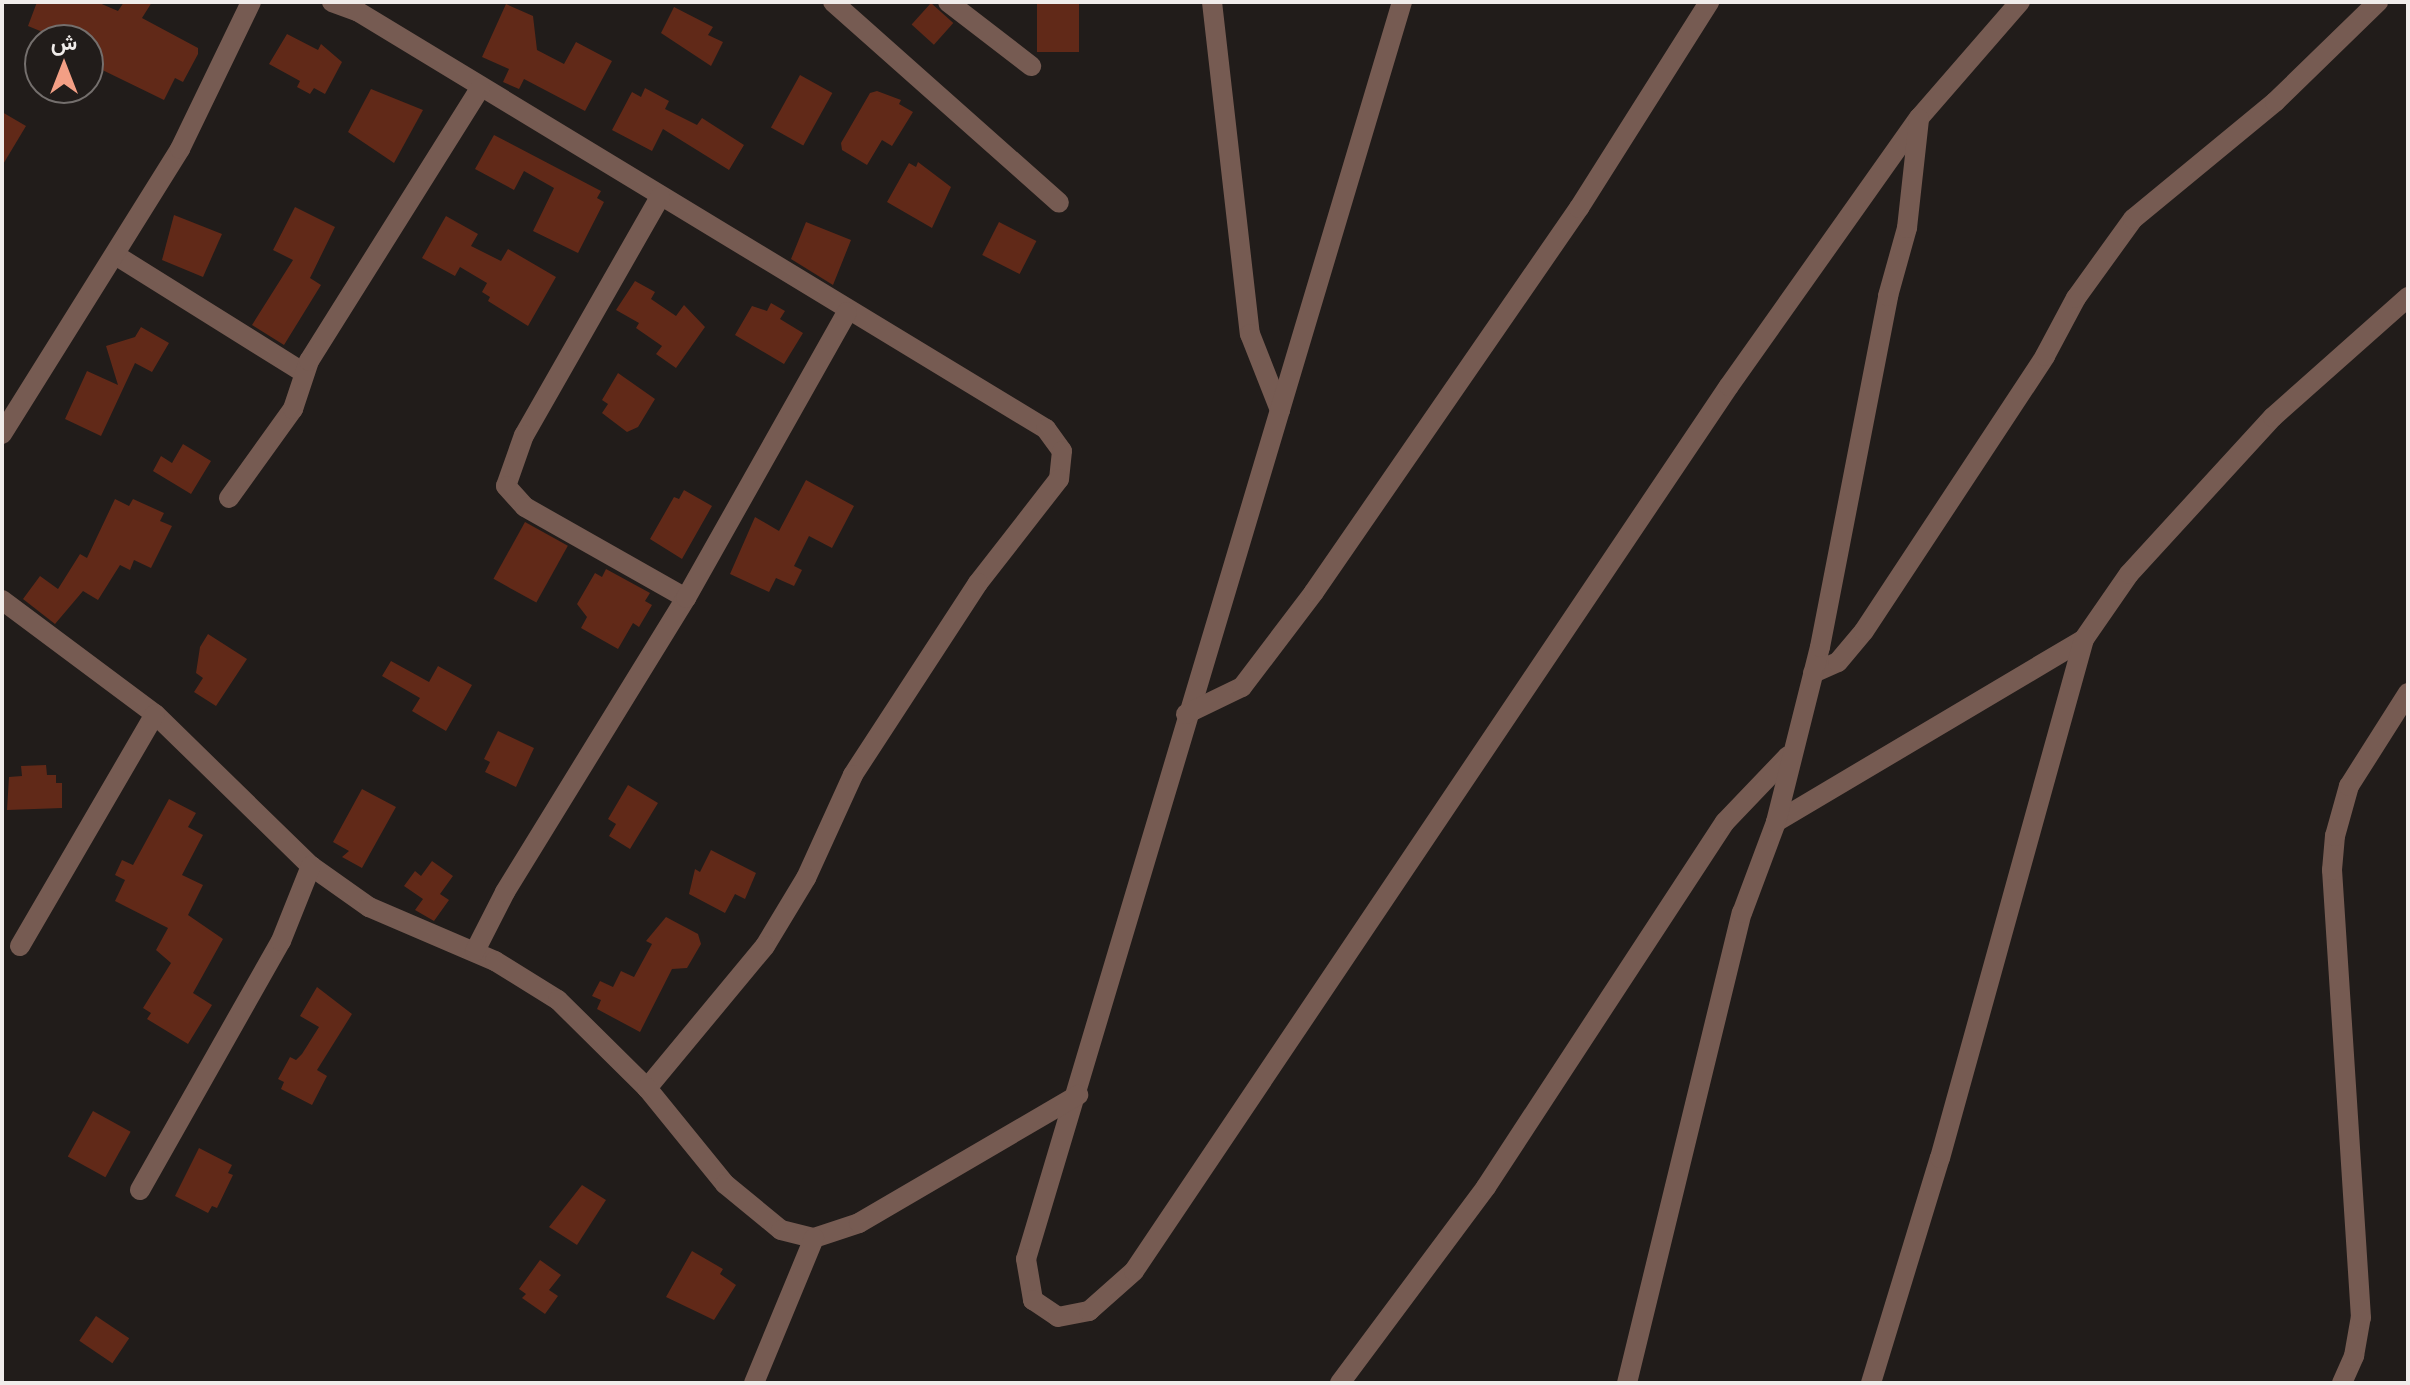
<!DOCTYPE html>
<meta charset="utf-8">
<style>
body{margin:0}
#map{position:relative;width:2410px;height:1385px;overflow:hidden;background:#211c1a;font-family:Inter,Vazirmatn,sans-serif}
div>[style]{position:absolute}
.building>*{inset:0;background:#612918;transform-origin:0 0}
.street>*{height:20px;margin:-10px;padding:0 10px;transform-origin:10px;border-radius:10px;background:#765b52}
span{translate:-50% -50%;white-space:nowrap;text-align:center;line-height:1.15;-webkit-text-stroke:8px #211c1a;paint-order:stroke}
.frame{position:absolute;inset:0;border:4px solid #f0ecea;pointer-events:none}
.north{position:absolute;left:24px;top:24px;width:80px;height:80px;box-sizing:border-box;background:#211c1a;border:2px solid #746f6d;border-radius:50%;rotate:0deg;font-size:22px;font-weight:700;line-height:32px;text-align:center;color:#f0ecea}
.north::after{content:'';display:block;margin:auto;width:28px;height:36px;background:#f39f85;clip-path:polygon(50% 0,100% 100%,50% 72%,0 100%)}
</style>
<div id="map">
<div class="building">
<div style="clip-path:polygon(37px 2px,97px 2px,118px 11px,124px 2px,152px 2px,142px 18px,198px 48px,198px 54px,183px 82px,175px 78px,164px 100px,88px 63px,88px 40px,62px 40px,28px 26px)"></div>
<div style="left:1037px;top:2px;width:42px;height:50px"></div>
<div style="left:931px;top:3px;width:30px;height:29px;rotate:42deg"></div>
<div style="clip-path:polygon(506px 4px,533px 16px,537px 50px,564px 64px,576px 42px,612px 61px,585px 111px,524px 79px,519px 89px,503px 82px,509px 69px,482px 57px)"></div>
<div style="clip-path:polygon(674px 7px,713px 27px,708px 35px,723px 42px,711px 66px,661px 33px)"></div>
<div style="clip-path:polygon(287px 34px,318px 50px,321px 44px,342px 62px,325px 94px,314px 88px,310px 94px,297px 87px,300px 81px,269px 64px)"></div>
<div style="left:800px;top:75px;width:37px;height:60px;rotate:29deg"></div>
<div style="clip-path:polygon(645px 88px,669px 101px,665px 109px,697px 125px,702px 118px,744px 145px,729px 170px,663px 129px,652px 151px,612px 130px,632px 92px,641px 97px)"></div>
<div style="clip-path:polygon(371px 89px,423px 110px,394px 163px,348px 132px)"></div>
<div style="clip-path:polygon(877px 91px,901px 100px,899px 104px,913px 112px,892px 146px,882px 140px,867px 165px,842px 150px,841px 143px,870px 93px)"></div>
<div style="clip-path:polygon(2px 112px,26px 126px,2px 166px)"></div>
<div style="clip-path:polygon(494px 135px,601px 191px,597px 198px,604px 202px,578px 253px,533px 231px,554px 188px,524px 171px,514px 190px,475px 169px)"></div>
<div style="clip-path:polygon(918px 162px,951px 187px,932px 228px,887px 202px,909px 163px,916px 167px)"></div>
<div style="clip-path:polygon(295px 207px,335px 227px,310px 278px,321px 285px,284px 345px,252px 325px,293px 260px,273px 250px)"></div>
<div style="clip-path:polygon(174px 215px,222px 234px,203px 277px,162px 260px)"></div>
<div style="clip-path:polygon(446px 216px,478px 234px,471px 246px,501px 261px,508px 249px,556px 277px,528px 326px,488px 301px,490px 297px,482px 292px,487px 283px,460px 267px,455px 276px,422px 258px)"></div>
<div style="clip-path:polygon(806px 222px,851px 240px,833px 285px,791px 259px)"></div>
<div style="left:999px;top:222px;width:42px;height:37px;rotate:27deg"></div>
<div style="clip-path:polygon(635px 281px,655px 292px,651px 299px,676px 316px,684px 305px,705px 327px,676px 368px,656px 354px,662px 346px,636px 328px,639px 323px,616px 310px)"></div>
<div style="clip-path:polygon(771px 303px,785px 311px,780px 319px,803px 333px,784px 364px,735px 335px,752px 306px,767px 311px)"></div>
<div style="clip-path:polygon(141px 327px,169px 343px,152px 372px,135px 363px,101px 436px,65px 419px,87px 371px,118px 385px,106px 346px,135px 337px)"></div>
<div style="clip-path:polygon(618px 373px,655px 399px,638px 427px,627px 432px,602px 413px,608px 404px,602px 400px)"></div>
<div style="clip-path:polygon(183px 444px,211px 461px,191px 494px,153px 471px,161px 456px,172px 463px)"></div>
<div style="clip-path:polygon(806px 480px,854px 506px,832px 548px,809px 536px,794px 566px,802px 570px,794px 586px,776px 578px,769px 592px,730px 574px,755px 517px,779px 531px)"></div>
<div style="clip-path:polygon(684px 490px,712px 506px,682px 559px,650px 539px,674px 497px,679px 499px)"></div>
<div style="clip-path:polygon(115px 499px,129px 506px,133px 499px,164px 513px,160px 521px,172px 526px,151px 568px,134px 560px,130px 570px,120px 565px,98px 600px,83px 591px,55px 624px,23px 599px,40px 576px,58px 589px,80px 554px,87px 558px)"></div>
<div style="left:525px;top:522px;width:49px;height:65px;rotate:29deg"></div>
<div style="clip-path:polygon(606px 569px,650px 593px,645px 601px,652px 605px,639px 627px,633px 623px,618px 649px,581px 628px,587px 617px,577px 604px,595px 573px,602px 577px)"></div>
<div style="clip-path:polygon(208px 634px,247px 659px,216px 706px,194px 692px,203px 678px,196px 673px,200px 647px)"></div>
<div style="clip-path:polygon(391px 661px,429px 682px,438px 666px,472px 685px,446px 731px,412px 711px,420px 698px,382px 676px)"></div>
<div style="clip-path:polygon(498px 731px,534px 748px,516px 787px,485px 772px,490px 762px,484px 759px)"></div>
<div style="clip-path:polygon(46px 765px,47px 775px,56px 775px,56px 783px,62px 783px,62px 808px,7px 810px,9px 777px,22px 776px,21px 766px)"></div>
<div style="clip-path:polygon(628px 785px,658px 803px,630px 849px,609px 836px,616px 824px,608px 819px)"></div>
<div style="clip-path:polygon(362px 789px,396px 807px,362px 868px,342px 857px,349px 851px,333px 842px)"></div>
<div style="clip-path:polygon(169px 799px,196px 813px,188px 827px,203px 835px,182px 875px,203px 885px,188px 915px,223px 939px,193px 993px,212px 1005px,188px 1044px,147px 1019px,151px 1013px,143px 1008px,171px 963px,156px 950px,168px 928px,115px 901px,125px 880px,115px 875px,122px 860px,133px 865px)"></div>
<div style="clip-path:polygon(711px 850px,756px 873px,745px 899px,735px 894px,725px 913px,689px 894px,695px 869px,700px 872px)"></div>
<div style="clip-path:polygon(432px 861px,453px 876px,440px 894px,449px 900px,434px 921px,415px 910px,423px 899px,404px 886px,415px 871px,421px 876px)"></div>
<div style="clip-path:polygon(666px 917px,698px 934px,701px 944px,687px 968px,672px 969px,640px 1032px,597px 1009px,601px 1000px,592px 996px,600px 981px,613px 987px,621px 971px,634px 977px,652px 944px,646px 941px)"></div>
<div style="clip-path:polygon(317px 987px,352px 1014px,317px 1070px,327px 1076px,312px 1105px,281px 1089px,284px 1082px,278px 1079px,290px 1057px,296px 1060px,302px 1054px,319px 1027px,300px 1016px)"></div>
<div style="left:93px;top:1111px;width:43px;height:52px;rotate:29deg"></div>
<div style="clip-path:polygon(199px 1148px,232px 1165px,228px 1173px,233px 1175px,217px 1208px,212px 1206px,208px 1213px,175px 1196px)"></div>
<div style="clip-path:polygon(582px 1185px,606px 1200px,577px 1245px,549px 1227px)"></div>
<div style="clip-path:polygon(692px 1251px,723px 1269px,720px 1274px,736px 1285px,714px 1320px,666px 1297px)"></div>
<div style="clip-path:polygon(540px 1260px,561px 1275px,549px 1290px,558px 1296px,545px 1314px,522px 1298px,526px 1294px,519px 1289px)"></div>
<div style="left:96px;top:1316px;width:40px;height:30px;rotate:34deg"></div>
</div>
<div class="street">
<div style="left:332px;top:2px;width:27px;rotate:20deg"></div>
<div style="left:357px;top:11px;width:806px;rotate:31.24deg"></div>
<div style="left:1046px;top:429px;width:27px;rotate:54deg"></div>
<div style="left:1062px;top:451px;width:28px;rotate:96deg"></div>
<div style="left:1059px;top:479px;width:132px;rotate:127.9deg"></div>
<div style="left:978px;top:583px;width:229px;rotate:123.1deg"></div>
<div style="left:853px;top:775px;width:113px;rotate:114.5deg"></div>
<div style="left:806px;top:878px;width:79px;rotate:121.1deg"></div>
<div style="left:765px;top:946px;width:185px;rotate:129.7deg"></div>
<div style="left:833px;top:2px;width:302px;rotate:41.6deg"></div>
<div style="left:948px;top:2px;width:105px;rotate:37.6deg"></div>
<div style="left:1212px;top:2px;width:334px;rotate:83.5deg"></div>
<div style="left:1250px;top:334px;width:82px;rotate:68.5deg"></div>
<div style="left:1402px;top:2px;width:1312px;rotate:106.65deg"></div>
<div style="left:1026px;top:1259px;width:42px;rotate:80.3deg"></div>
<div style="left:1033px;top:1300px;width:30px;rotate:34deg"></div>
<div style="left:1058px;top:1317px;width:32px;rotate:-11deg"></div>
<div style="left:1089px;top:1311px;width:60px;rotate:-41.6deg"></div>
<div style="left:1134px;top:1271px;width:1066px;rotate:-56.09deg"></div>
<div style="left:1729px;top:386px;width:329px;rotate:-54.7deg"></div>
<div style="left:1919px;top:118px;width:154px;rotate:-49deg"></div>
<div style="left:660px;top:197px;width:274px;rotate:119.7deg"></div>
<div style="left:524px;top:435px;width:54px;rotate:109.4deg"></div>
<div style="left:506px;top:486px;width:28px;rotate:48deg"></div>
<div style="left:525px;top:507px;width:185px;rotate:29.5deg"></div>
<div style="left:117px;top:256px;width:221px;rotate:32deg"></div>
<div style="left:2px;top:434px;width:336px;rotate:-58deg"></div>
<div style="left:180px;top:149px;width:163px;rotate:-64.2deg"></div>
<div style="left:229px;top:498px;width:110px;rotate:-54.3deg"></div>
<div style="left:293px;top:409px;width:51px;rotate:-71.6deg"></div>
<div style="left:309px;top:361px;width:322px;rotate:-57.9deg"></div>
<div style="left:2px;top:600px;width:191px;rotate:36.7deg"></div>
<div style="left:155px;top:714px;width:218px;rotate:44.3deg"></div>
<div style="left:311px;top:866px;width:71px;rotate:35.3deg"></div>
<div style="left:369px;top:907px;width:137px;rotate:23.2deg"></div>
<div style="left:495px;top:961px;width:74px;rotate:31.8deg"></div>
<div style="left:558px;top:1000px;width:125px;rotate:44.7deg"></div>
<div style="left:647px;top:1088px;width:124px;rotate:50.9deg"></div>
<div style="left:725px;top:1184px;width:72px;rotate:39.4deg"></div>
<div style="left:781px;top:1230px;width:34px;rotate:14deg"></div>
<div style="left:814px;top:1238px;width:47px;rotate:-18.4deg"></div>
<div style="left:859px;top:1223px;width:254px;rotate:-30.3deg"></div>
<div style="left:1813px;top:673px;width:27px;rotate:-24deg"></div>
<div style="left:1838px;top:662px;width:40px;rotate:-50deg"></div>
<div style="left:1864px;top:631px;width:329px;rotate:-56.6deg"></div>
<div style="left:2045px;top:356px;width:66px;rotate:-61.9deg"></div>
<div style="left:2076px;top:298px;width:97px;rotate:-54.2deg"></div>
<div style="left:2133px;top:219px;width:184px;rotate:-39.5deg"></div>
<div style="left:2275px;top:102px;width:144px;rotate:-44.2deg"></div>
<div style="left:1186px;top:714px;width:62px;rotate:-25.7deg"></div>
<div style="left:1242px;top:687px;width:119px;rotate:-52.8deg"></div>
<div style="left:1314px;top:592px;width:467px;rotate:-55.4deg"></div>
<div style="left:1579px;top:208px;width:244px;rotate:-57.7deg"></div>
<div style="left:1776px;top:822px;width:358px;rotate:-30.7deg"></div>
<div style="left:2084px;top:639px;width:79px;rotate:-55.3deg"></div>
<div style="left:2129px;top:574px;width:213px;rotate:-47.5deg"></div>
<div style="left:2273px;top:417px;width:181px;rotate:-41.6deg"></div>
<div style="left:20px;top:946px;width:268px;rotate:-59.8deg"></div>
<div style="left:475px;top:951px;width:66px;rotate:-63deg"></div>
<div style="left:505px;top:892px;width:345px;rotate:-58.4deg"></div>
<div style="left:686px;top:598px;width:328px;rotate:-60.6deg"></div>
<div style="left:140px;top:1190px;width:286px;rotate:-60.5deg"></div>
<div style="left:281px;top:941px;width:81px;rotate:-68.2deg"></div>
<div style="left:754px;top:1383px;width:157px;rotate:-67.5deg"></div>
<div style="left:1340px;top:1383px;width:244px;rotate:-53.3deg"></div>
<div style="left:1486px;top:1187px;width:436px;rotate:-56.8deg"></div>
<div style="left:1725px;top:822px;width:91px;rotate:-46.3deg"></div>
<div style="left:1627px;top:1383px;width:484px;rotate:-76.3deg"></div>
<div style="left:1742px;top:913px;width:97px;rotate:-69.5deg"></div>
<div style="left:1776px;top:822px;width:180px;rotate:-75.9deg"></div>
<div style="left:1820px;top:647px;width:358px;rotate:-79deg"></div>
<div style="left:1888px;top:296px;width:71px;rotate:-74.4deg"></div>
<div style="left:1907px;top:228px;width:110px;rotate:-83.7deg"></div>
<div style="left:1871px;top:1383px;width:235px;rotate:-73deg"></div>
<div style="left:1940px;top:1158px;width:539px;rotate:-74.49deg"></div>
<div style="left:2342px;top:1383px;width:30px;rotate:-66deg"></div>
<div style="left:2354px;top:1356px;width:39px;rotate:-80deg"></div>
<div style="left:2361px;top:1318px;width:449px;rotate:-93.7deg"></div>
<div style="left:2332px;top:870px;width:34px;rotate:-85deg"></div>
<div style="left:2335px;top:836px;width:52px;rotate:-74.4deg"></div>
<div style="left:2349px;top:786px;width:110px;rotate:-57.6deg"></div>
</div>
<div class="frame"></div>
<div class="north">ش</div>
</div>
